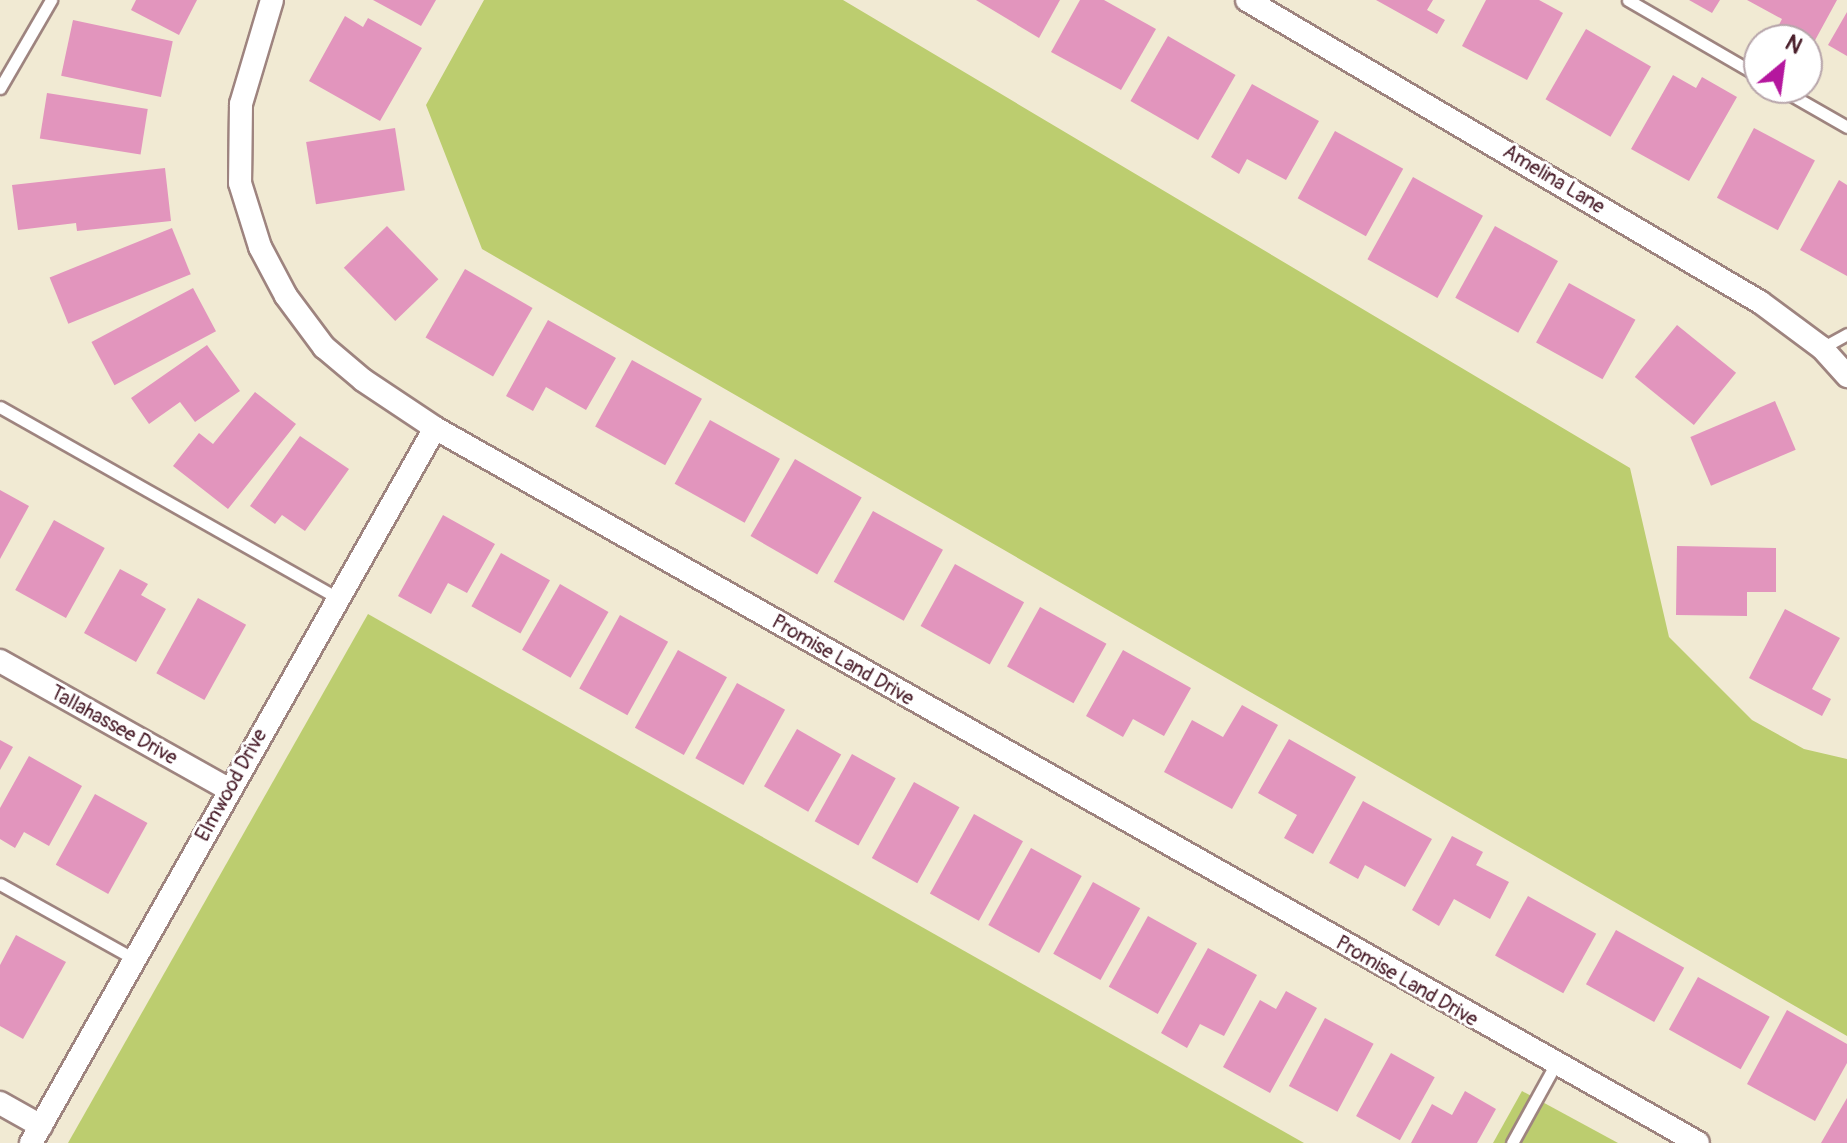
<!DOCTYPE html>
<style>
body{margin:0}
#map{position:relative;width:1847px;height:1143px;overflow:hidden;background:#f1ead3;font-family:Pangolin,sans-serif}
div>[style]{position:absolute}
.green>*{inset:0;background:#bccd6f}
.building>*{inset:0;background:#e295bd;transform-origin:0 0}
.roads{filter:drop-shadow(2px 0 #9e847f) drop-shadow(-2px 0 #9e847f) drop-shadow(0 2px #9e847f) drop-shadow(0 -2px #9e847f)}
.service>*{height:11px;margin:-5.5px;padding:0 5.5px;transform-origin:5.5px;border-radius:5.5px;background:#fff}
.minor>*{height:22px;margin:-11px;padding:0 11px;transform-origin:11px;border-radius:11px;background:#fff}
span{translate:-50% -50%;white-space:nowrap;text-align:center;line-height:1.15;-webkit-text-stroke:6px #fff;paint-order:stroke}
.street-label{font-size:20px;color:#4a1f2b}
.north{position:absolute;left:1743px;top:24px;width:80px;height:80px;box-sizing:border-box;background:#fff;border:2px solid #b7a5aa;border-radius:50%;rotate:29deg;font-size:22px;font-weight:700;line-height:32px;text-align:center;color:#4a1f2b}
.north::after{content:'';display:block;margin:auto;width:28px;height:36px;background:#b5179e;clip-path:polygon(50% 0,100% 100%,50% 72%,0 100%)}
</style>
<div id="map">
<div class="green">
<div style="clip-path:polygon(484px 0,843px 0,1630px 468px,1669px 637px,1752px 720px,1804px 749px,1847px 759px,1847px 1036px,482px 249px,426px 105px)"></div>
<div style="clip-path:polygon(368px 614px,1304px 1143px,68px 1143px)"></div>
<div style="clip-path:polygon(1522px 1091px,1618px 1143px,1493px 1143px)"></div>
</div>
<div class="building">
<div style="clip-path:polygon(136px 0,197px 0,179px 35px,131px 10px)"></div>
<div style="clip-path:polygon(373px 0,436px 0,421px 26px)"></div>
<div style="clip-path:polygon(976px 0,1060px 0,1039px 38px)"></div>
<div style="clip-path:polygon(1080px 0,1104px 0,1156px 29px,1121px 90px,1051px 52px)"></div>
<div style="clip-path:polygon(1376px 0,1433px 0,1427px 10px,1445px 20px,1437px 34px)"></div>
<div style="clip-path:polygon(1486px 0,1539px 0,1563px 13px,1527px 80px,1462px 46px)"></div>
<div style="clip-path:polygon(1689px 0,1720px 0,1712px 13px)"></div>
<div style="clip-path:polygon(1747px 0,1837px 0,1807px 55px,1807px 40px,1771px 40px,1782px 19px)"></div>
<div style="clip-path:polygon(1847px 12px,1847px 56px,1828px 45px)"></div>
<div style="clip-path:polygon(345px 16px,363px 27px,368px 18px,422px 48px,380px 121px,309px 81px)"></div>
<div style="left:73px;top:20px;width:102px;height:57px;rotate:12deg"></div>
<div style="left:1586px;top:29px;width:75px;height:81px;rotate:30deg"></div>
<div style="left:1168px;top:36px;width:78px;height:75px;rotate:30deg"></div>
<div style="clip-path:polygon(1673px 75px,1696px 88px,1702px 77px,1737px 97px,1689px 181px,1631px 149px)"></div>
<div style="clip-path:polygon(1252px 84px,1319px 121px,1286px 180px,1247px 159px,1239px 174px,1211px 157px)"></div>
<div style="left:47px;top:93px;width:102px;height:46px;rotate:9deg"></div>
<div style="left:395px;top:128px;width:63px;height:90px;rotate:81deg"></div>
<div style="left:1754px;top:128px;width:69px;height:79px;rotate:28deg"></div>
<div style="left:1335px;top:131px;width:78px;height:77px;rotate:29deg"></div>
<div style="clip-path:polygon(165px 168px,171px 221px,77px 231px,76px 223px,18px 230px,12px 185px)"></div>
<div style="left:1413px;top:177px;width:80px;height:94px;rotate:29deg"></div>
<div style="clip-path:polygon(1839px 180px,1847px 185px,1847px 276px,1800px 250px)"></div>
<div style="left:387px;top:226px;width:74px;height:60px;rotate:46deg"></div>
<div style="left:1495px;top:226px;width:72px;height:82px;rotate:29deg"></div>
<div style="left:172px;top:228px;width:50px;height:132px;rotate:68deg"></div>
<div style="left:465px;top:269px;width:78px;height:79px;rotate:30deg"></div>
<div style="left:1569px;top:283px;width:76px;height:68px;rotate:29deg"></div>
<div style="left:193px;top:288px;width:49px;height:115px;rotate:62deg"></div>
<div style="clip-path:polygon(548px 320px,616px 358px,586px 410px,546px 387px,533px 411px,506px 396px)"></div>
<div style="left:1677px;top:325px;width:76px;height:67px;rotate:39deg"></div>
<div style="clip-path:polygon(207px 345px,240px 391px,195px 422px,180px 402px,149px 424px,131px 398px)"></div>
<div style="left:632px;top:360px;width:80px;height:76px;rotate:29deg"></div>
<div style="clip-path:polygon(255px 392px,296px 424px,228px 509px,173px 466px,199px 433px,213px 444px)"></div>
<div style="left:1775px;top:401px;width:53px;height:92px;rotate:67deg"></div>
<div style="left:710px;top:420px;width:80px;height:73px;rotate:29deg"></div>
<div style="clip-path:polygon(300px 436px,349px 469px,305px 531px,282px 515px,275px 524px,250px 506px)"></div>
<div style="left:795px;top:459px;width:77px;height:89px;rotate:30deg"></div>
<div style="clip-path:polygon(0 490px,29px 506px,0 559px)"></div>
<div style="left:873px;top:511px;width:80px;height:81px;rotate:29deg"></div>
<div style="clip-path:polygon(443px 515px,495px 544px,467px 593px,448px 583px,431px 614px,398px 596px)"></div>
<div style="left:54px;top:520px;width:58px;height:80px;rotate:29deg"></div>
<div style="clip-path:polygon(1677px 546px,1776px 548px,1776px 592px,1747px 592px,1747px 616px,1676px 615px)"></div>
<div style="left:501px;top:553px;width:56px;height:61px;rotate:29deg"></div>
<div style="left:955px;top:564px;width:79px;height:71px;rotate:29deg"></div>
<div style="clip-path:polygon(120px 569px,148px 584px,141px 595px,166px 609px,136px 662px,84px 633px)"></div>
<div style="left:560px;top:584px;width:56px;height:76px;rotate:30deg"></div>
<div style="left:198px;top:598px;width:55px;height:86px;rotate:29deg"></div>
<div style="left:1040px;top:607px;width:76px;height:68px;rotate:29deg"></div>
<div style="clip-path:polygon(1785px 609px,1840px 638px,1812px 689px,1831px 699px,1822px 716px,1749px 678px)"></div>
<div style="left:620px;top:615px;width:55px;height:84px;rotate:29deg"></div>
<div style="left:678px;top:650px;width:56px;height:89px;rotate:29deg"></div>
<div style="clip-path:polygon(1123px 650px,1191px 688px,1164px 736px,1133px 719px,1123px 737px,1086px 716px)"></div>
<div style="left:737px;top:683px;width:55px;height:86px;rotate:29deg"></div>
<div style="clip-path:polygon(1242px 705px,1278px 725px,1232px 809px,1164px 772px,1192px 720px,1223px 737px)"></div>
<div style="left:797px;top:729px;width:51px;height:66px;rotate:30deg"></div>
<div style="clip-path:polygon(1289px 739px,1356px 777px,1313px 854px,1284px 838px,1297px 815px,1258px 793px)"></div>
<div style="clip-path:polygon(0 740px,13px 747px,0 770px)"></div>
<div style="left:852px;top:754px;width:50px;height:77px;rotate:29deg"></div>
<div style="clip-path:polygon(29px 756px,82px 786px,49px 846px,24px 832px,15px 848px,0 839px,0 808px)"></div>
<div style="left:914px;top:782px;width:52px;height:87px;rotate:29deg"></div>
<div style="left:95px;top:794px;width:60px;height:81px;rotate:29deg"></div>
<div style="clip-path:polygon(1363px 801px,1432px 839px,1405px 887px,1365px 865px,1358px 879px,1329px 863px)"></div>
<div style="left:974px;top:814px;width:56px;height:91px;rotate:29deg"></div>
<div style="clip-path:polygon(1452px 836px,1483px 852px,1476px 865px,1509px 882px,1490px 919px,1454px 899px,1439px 926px,1412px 910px)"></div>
<div style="left:1031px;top:848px;width:58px;height:88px;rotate:29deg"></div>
<div style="left:1093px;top:882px;width:54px;height:82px;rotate:29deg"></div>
<div style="left:1528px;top:896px;width:78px;height:68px;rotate:29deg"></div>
<div style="left:1148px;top:916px;width:56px;height:81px;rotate:29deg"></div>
<div style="left:1616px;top:930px;width:78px;height:62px;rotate:29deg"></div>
<div style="clip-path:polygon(16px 935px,66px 962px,23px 1039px,0 1026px,0 965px)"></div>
<div style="clip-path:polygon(1208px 948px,1257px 975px,1224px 1036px,1200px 1024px,1187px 1048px,1161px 1033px)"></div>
<div style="left:1698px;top:977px;width:82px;height:60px;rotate:29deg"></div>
<div style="clip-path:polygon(1286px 991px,1317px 1008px,1270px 1093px,1223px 1067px,1260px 1000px,1276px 1009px)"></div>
<div style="clip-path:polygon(1787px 1010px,1847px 1044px,1847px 1063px,1815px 1121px,1747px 1084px)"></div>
<div style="left:1325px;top:1018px;width:55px;height:77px;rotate:28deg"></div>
<div style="left:1391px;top:1053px;width:50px;height:72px;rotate:29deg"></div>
<div style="clip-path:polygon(1465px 1091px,1496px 1109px,1477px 1143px,1411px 1143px,1432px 1104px,1452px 1115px)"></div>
<div style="clip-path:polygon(1847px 1098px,1847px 1143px,1821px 1143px)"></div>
</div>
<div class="roads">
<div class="service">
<div style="left:1628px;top:0;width:151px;rotate:30.1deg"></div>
<div style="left:0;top:88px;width:102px;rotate:-59.9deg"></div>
<div style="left:1779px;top:88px;width:78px;rotate:29.8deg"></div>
<div style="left:1822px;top:348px;width:29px;rotate:-29deg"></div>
<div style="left:0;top:407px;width:387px;rotate:29.5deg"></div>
<div style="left:0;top:884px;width:154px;rotate:29.2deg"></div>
<div style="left:1512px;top:1143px;width:89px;rotate:-61.1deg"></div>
</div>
<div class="minor">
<div style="left:272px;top:0;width:109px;rotate:106.6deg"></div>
<div style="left:241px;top:104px;width:79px;rotate:90.7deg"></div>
<div style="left:240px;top:183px;width:67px;rotate:72.6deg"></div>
<div style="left:260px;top:247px;width:55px;rotate:62deg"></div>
<div style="left:286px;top:296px;width:64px;rotate:53.3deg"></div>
<div style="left:324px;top:347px;width:51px;rotate:40.2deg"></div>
<div style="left:363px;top:380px;width:87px;rotate:33.7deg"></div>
<div style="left:435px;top:428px;width:1451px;rotate:29.51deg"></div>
<div style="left:1247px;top:0;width:595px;rotate:30.49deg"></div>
<div style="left:1760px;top:302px;width:77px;rotate:36.6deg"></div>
<div style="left:1822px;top:348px;width:38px;rotate:48deg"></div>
<div style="left:0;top:661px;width:261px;rotate:29.3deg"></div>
<div style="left:0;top:1103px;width:47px;rotate:29.3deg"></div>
<div style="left:31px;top:1143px;width:821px;rotate:-60.53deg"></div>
</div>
</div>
<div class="street-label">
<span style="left:1554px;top:179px;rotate:31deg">Amelina Lane</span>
<span style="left:843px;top:660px;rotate:30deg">Promise Land Drive</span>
<span style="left:114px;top:725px;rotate:29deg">Tallahassee Drive</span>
<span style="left:231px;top:785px;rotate:-61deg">Elmwood Drive</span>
<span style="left:1407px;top:981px;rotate:30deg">Promise Land Drive</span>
</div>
<div class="north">N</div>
</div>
